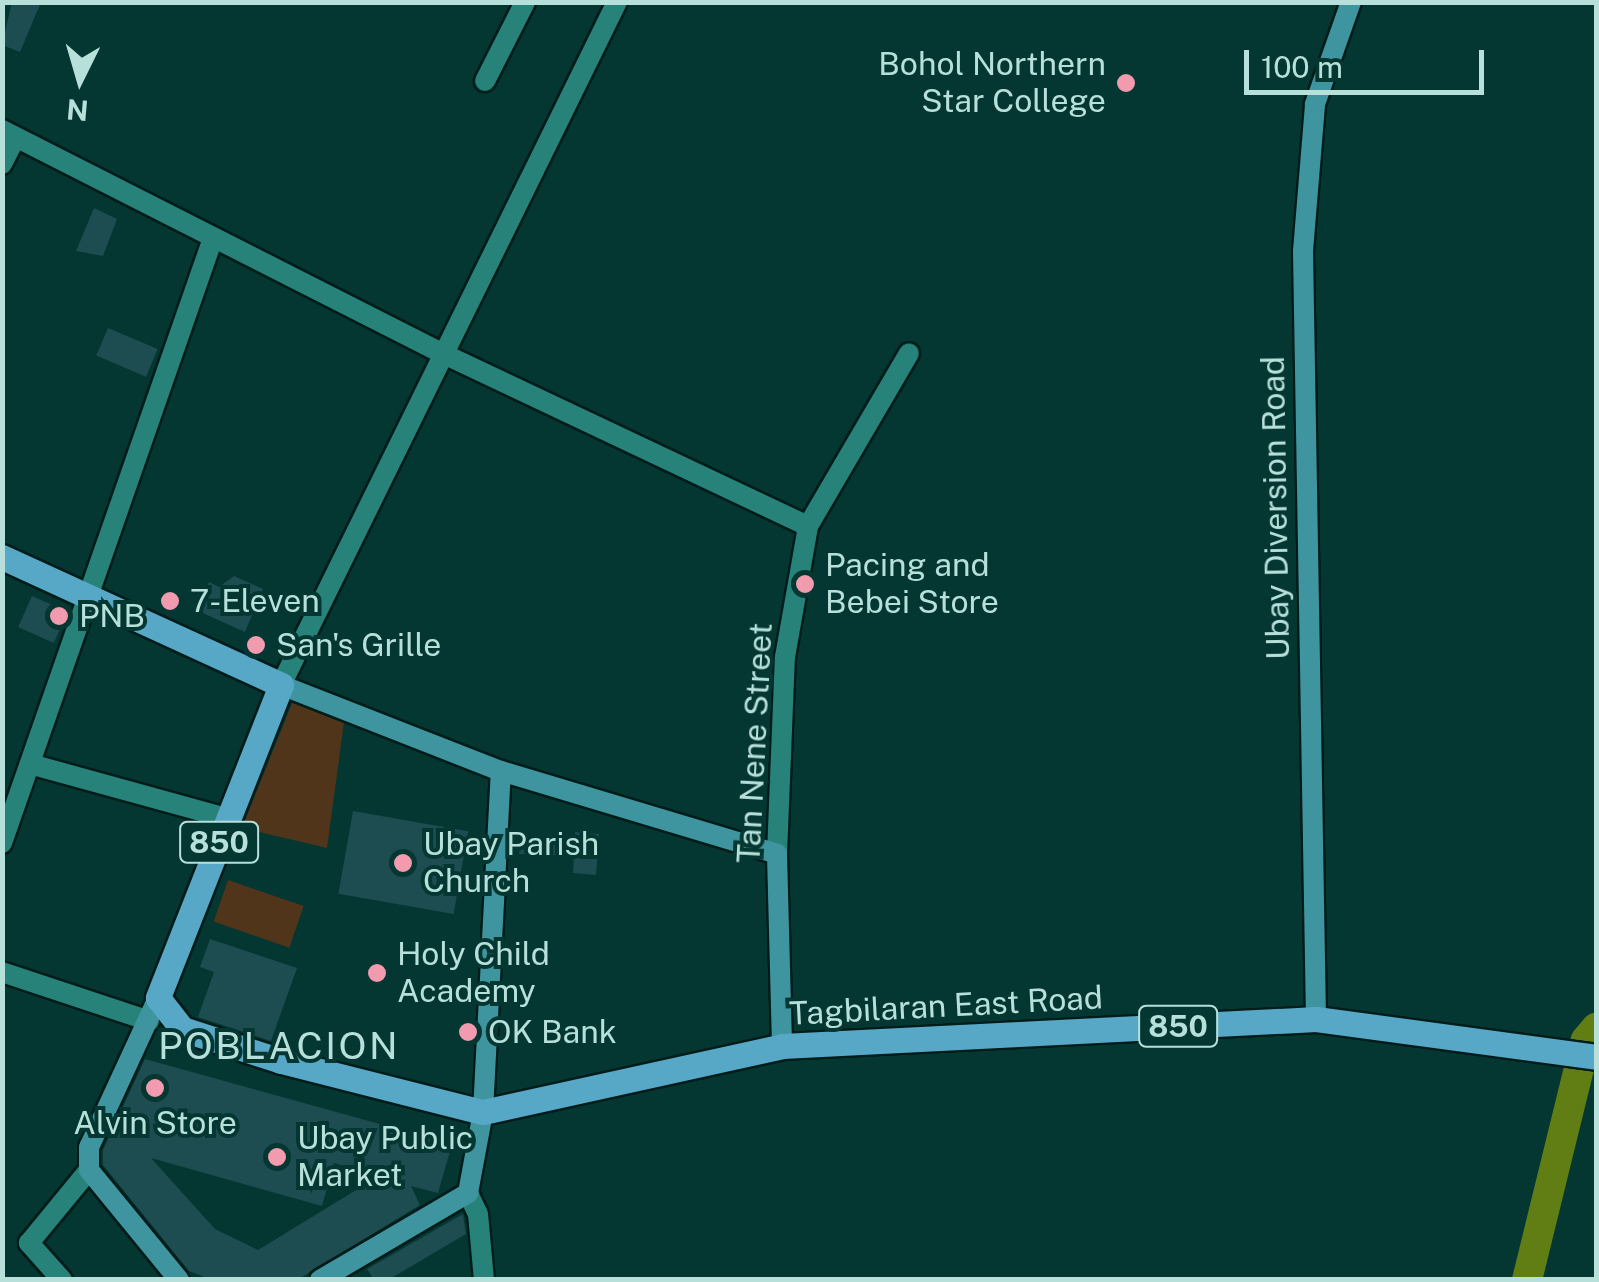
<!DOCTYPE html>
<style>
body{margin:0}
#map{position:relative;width:1599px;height:1282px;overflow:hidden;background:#043732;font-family:"Public Sans",sans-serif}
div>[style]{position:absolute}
.green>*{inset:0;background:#50351a;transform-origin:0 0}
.river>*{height:30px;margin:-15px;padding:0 15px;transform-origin:15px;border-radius:15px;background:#617e15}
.building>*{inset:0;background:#1d4c51;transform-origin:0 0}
.roads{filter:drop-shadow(2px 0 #011c19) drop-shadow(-2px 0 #011c19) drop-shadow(0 2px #011c19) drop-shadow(0 -2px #011c19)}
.street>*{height:20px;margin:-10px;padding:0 10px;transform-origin:10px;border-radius:10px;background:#278379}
.secondary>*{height:20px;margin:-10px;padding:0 10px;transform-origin:10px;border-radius:10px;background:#3f959f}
.primary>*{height:25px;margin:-12.5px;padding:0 12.5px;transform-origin:12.5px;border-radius:12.5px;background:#57a7c6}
.dots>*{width:28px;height:28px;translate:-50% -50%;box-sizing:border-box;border:5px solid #043732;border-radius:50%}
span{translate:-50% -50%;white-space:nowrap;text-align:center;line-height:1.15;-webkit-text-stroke:8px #043732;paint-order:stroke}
.shield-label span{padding:2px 8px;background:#043732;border:2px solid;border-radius:8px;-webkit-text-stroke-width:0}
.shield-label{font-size:30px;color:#b8e0da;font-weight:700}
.poi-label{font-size:32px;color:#b8e0da}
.right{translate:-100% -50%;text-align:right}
.left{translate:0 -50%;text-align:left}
.street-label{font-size:32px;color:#b8e0da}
.quarter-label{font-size:38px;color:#b8e0da;letter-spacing:2.5px}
.frame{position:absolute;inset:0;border:5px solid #b8e0da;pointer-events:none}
.north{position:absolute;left:30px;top:30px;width:100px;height:100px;-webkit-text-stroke:8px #043732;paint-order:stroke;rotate:185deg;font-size:28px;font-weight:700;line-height:40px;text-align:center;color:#b8e0da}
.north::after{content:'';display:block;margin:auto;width:35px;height:45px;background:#b8e0da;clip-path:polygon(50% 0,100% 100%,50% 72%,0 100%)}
.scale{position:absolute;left:1244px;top:50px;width:240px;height:45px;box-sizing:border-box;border:5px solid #b8e0da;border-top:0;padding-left:12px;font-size:30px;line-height:35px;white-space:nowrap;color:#b8e0da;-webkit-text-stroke:8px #043732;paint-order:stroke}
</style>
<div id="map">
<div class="green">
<div style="clip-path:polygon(293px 701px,344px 722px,327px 848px,242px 828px)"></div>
<div style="left:228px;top:880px;width:80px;height:44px;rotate:19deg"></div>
</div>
<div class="river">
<div style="left:1527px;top:1280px;width:247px;rotate:-76.2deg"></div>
<div style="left:1586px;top:1040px;width:16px;rotate:-50deg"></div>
</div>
<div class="building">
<div style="clip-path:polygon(12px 2px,41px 2px,20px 52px,2px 45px)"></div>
<div style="clip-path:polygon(94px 208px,117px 219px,103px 256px,76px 251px)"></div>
<div style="left:108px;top:328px;width:54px;height:30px;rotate:23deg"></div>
<div style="clip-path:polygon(234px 576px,263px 589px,245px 632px,196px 610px,209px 582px,219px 587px)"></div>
<div style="left:32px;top:596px;width:39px;height:34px;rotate:24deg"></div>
<div style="left:353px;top:811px;width:117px;height:84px;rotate:10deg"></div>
<div style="clip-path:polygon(575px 832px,599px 834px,596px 875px,573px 873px,574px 856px,519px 854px,521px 836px,575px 838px)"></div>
<div style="clip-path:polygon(210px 939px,297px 968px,271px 1041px,198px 1017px,214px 972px,200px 967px)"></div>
<div style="clip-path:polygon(evenodd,145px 1059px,452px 1144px,438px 1193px,411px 1186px,420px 1205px,297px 1280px,213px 1280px,189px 1271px,103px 1165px,103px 1150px,145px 1059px,151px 1158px,322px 1206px,334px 1163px,379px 1176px,258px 1250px,215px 1229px,151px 1158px)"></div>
<div style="clip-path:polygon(463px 1214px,466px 1234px,388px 1280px,374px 1280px,367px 1269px)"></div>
</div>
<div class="roads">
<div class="street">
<div style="left:485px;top:81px;width:89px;rotate:-63.1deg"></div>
<div style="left:2px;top:130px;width:500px;rotate:26.9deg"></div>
<div style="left:448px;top:356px;width:398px;rotate:25.3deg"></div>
<div style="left:2px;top:164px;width:30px;rotate:-63deg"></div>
<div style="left:281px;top:685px;width:761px;rotate:-63.81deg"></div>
<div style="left:30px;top:764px;width:206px;rotate:15.4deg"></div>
<div style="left:2px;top:843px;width:641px;rotate:-70.77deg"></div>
<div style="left:777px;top:854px;width:197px;rotate:-87.7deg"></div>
<div style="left:785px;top:657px;width:133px;rotate:-80deg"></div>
<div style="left:808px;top:526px;width:200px;rotate:-59.7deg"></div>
<div style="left:2px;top:972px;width:155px;rotate:18.4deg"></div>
<div style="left:468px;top:1193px;width:23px;rotate:65deg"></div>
<div style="left:478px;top:1214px;width:66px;rotate:84.8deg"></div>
<div style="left:62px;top:1280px;width:50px;rotate:-131.7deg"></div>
<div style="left:29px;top:1243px;width:94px;rotate:-50.6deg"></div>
</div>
<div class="secondary">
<div style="left:281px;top:685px;width:236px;rotate:21.4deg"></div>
<div style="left:501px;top:771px;width:288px;rotate:16.7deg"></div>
<div style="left:777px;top:854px;width:192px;rotate:88.5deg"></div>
<div style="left:158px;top:998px;width:164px;rotate:114.8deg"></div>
<div style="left:89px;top:1147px;width:23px;rotate:90deg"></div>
<div style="left:89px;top:1170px;width:142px;rotate:50.7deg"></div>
<div style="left:1316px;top:1019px;width:768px;rotate:-90.97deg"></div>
<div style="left:1303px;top:251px;width:147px;rotate:-85.3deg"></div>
<div style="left:1315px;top:104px;width:108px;rotate:-70.6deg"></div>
<div style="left:320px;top:1280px;width:172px;rotate:-30.4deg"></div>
<div style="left:468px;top:1193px;width:82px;rotate:-79.5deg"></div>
<div style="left:483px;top:1112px;width:341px;rotate:-87deg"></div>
</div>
<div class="primary">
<div style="left:2px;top:557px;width:307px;rotate:24.6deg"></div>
<div style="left:281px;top:685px;width:336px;rotate:111.5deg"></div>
<div style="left:158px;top:998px;width:39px;rotate:52deg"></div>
<div style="left:182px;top:1029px;width:104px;rotate:17.9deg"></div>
<div style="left:281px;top:1061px;width:208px;rotate:14.2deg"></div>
<div style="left:483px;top:1112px;width:306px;rotate:-12.4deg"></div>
<div style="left:782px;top:1046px;width:535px;rotate:-2.89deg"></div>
<div style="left:1316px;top:1019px;width:283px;rotate:7.7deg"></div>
</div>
</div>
<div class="dots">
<div style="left:1126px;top:83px;background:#f29aae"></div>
<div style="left:805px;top:584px;background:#f29aae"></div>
<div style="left:170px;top:601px;background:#f29aae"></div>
<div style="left:59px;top:616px;background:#f29aae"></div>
<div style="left:256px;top:645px;background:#f29aae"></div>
<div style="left:403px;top:863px;background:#f29aae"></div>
<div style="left:377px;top:973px;background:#f29aae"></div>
<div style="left:468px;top:1032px;background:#f29aae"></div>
<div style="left:155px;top:1088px;background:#f29aae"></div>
<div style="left:277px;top:1157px;background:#f29aae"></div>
</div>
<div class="shield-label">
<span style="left:219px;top:842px">850</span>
<span style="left:1178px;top:1026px">850</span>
</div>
<div class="poi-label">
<span class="right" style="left:1106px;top:83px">Bohol Northern<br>Star College</span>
<span class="left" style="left:825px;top:584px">Pacing and<br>Bebei Store</span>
<span class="left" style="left:190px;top:601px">7-Eleven</span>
<span class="left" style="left:79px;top:616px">PNB</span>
<span class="left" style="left:276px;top:645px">San's Grille</span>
<span class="left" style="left:423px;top:863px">Ubay Parish<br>Church</span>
<span class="left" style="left:397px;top:973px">Holy Child<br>Academy</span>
<span class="left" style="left:488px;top:1032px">OK Bank</span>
<span style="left:155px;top:1123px">Alvin Store</span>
<span class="left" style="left:297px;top:1157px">Ubay Public<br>Market</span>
</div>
<div class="street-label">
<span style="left:1276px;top:508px;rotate:-91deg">Ubay Diversion Road</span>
<span style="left:755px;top:743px;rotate:-87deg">Tan Nene Street</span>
<span style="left:946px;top:1006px;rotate:-3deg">Tagbilaran East Road</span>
</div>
<div class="quarter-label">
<span style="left:279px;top:1046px">POBLACION</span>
</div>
<div class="frame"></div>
<div class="north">N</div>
<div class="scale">100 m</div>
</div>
